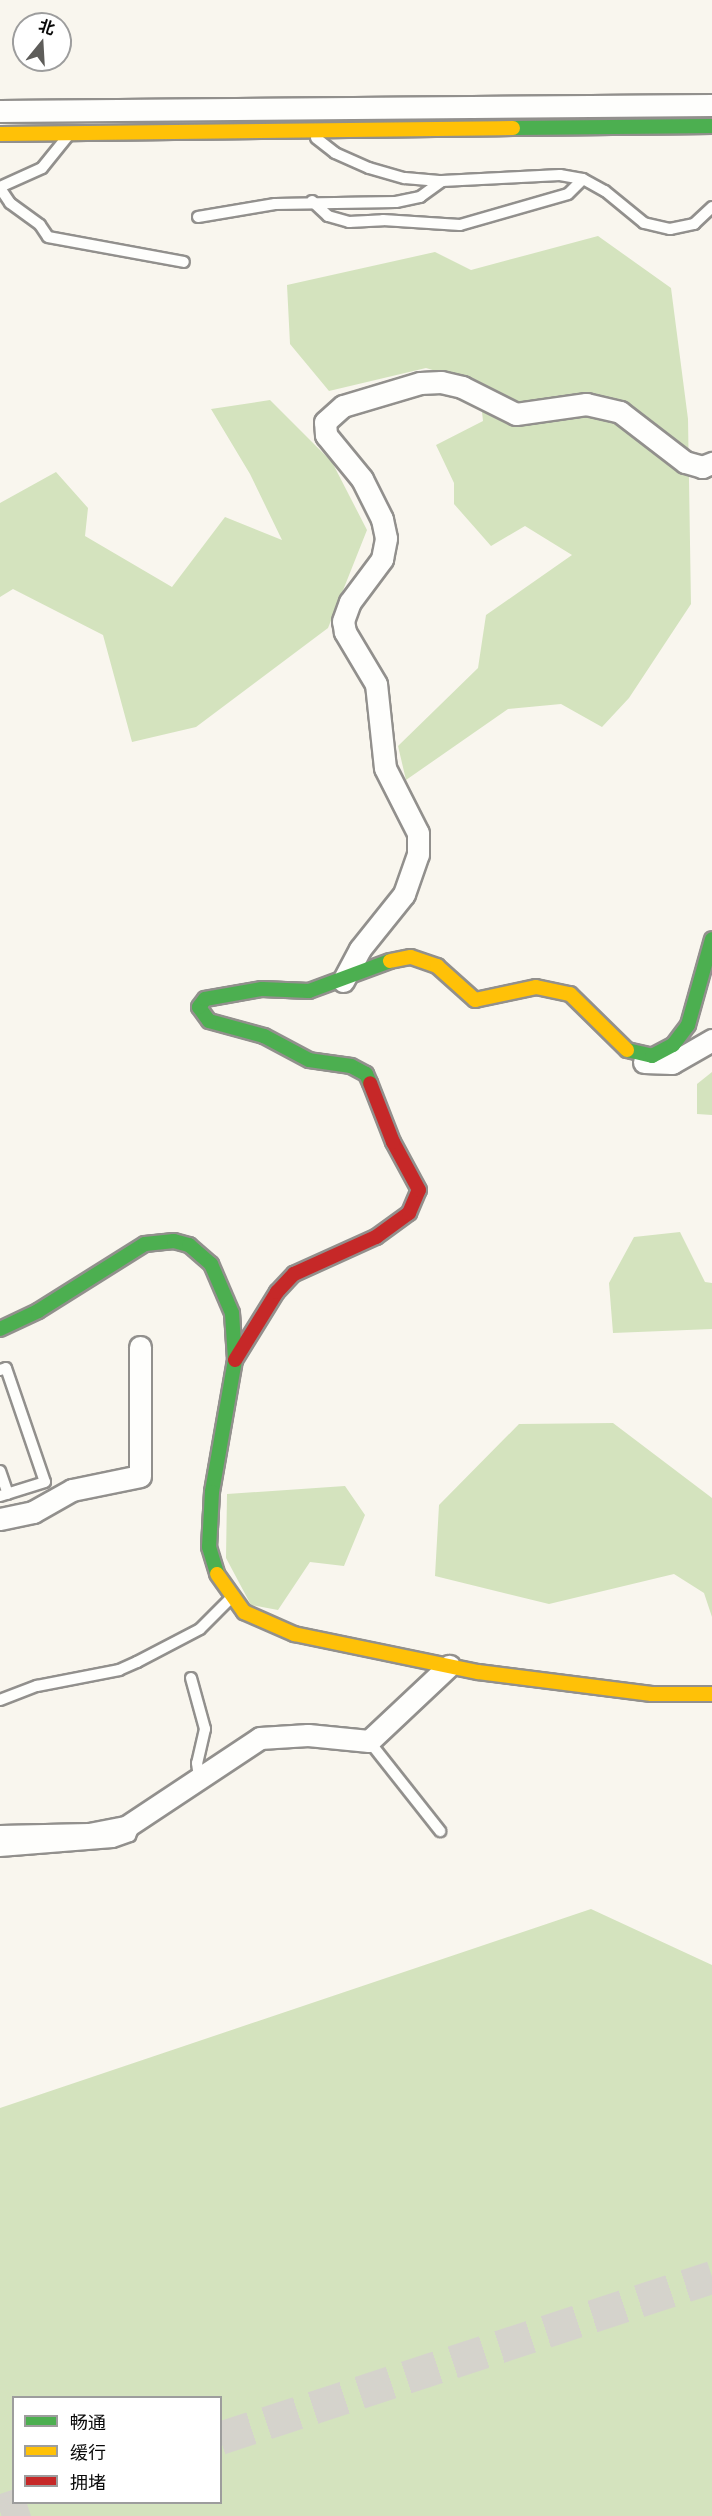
<!DOCTYPE html>
<meta charset="utf-8">
<style>
body{margin:0}
#map{position:relative;width:712px;height:2516px;overflow:hidden;background:#f9f6ee;font-family:"Noto Serif","Noto Sans SC",serif}
div>[style]{position:absolute}
.forest>*{inset:0;background:#d4e3be}
.highway-tunnel>*{height:33px;margin-top:-16.5px;transform-origin:0;background:repeating-linear-gradient(90deg,#d5d3cc 0 33px,transparent 0 49px)}
.roads{filter:drop-shadow(2px 0 #92908d) drop-shadow(-2px 0 #92908d) drop-shadow(0 2px #92908d) drop-shadow(0 -2px #92908d)}
.lane>*{height:10px;margin:-5px;padding:0 5px;transform-origin:5px;border-radius:5px;background:#fefefc}
.street>*{height:21px;margin:-10.5px;padding:0 10.5px;transform-origin:10.5px;border-radius:10.5px;background:#fefefc}
.fast>*{height:14px;margin:-7px;padding:0 7px;transform-origin:7px;border-radius:7px;background:#4caf50}
.slow>*{height:14px;margin:-7px;padding:0 7px;transform-origin:7px;border-radius:7px;background:#ffc107}
.jam>*{height:14px;margin:-7px;padding:0 7px;transform-origin:7px;border-radius:7px;background:#c62828}
span{translate:-50% -50%;white-space:nowrap;text-align:center;line-height:1.15;-webkit-text-stroke:6px #fff;paint-order:stroke}
.legend{position:absolute;left:12px;top:2396px;width:210px;height:108px;box-sizing:border-box;background:#fff;border:2px solid #9d9d9d;margin:0;padding:8px 10px;list-style:none;font-size:18px;color:#0a0a0a}
.legend li{display:flex;align-items:center;gap:12px;height:30px}
.legend b{width:30px;border:2px solid #9d9d9d}
.north{position:absolute;left:12px;top:12px;width:60px;height:60px;box-sizing:border-box;background:#fff;border:2px solid #9d9d9d;border-radius:50%;rotate:18deg;font-size:16px;font-weight:700;line-height:24px;text-align:center;color:#0a0a0a}
.north::after{content:'';display:block;margin:auto;width:21px;height:27px;background:#5e5d5a;clip-path:polygon(50% 0,100% 100%,50% 72%,0 100%)}
</style>
<div id="map">
<div class="forest">
<div style="clip-path:polygon(598px 236px,671px 288px,688px 419px,691px 604px,629px 698px,602px 727px,561px 704px,508px 709px,406px 780px,398px 746px,478px 668px,486px 615px,572px 555px,525px 526px,491px 546px,454px 504px,454px 483px,436px 445px,483px 421px,479px 384px,426px 368px,329px 391px,290px 344px,287px 285px,435px 252px,471px 270px)"></div>
<div style="clip-path:polygon(270px 400px,332px 462px,367px 530px,328px 628px,196px 727px,132px 742px,103px 635px,13px 589px,0 597px,0 503px,56px 472px,88px 508px,85px 536px,172px 587px,225px 517px,282px 540px,250px 474px,211px 409px)"></div>
<div style="clip-path:polygon(712px 1072px,712px 1115px,697px 1114px,697px 1084px)"></div>
<div style="clip-path:polygon(680px 1232px,705px 1282px,712px 1283px,712px 1329px,613px 1333px,609px 1283px,634px 1237px)"></div>
<div style="clip-path:polygon(613px 1423px,712px 1498px,712px 1617px,704px 1593px,674px 1574px,549px 1604px,435px 1576px,439px 1505px,519px 1424px)"></div>
<div style="clip-path:polygon(345px 1486px,365px 1515px,344px 1566px,310px 1562px,278px 1610px,251px 1605px,226px 1558px,227px 1494px)"></div>
<div style="clip-path:polygon(evenodd,591px 1909px,712px 1965px,712px 2516px,0 2516px,0 2108px,591px 1909px,14px 2398px,220px 2398px,220px 2502px,14px 2502px,14px 2398px)"></div>
</div>
<div class="highway-tunnel">
<div style="left:220px;top:2438px;width:518px;rotate:-18.12deg"></div>
<div style="left:0;top:2511px;width:28px;rotate:-19deg"></div>
</div>
<div class="roads">
<div class="lane">
<div style="left:316px;top:138px;width:24px;rotate:38deg"></div>
<div style="left:335px;top:153px;width:37px;rotate:24deg"></div>
<div style="left:369px;top:168px;width:37px;rotate:16deg"></div>
<div style="left:405px;top:178px;width:37px;rotate:5deg"></div>
<div style="left:442px;top:181px;width:118px;rotate:-2.9deg"></div>
<div style="left:560px;top:175px;width:23px;rotate:10deg"></div>
<div style="left:583px;top:179px;width:25px;rotate:29deg"></div>
<div style="left:605px;top:191px;width:50px;rotate:39.4deg"></div>
<div style="left:644px;top:223px;width:27px;rotate:13deg"></div>
<div style="left:670px;top:229px;width:25px;rotate:-12deg"></div>
<div style="left:694px;top:224px;width:25px;rotate:-43deg"></div>
<div style="left:0;top:187px;width:46px;rotate:-24.3deg"></div>
<div style="left:42px;top:168px;width:40px;rotate:-51deg"></div>
<div style="left:0;top:188px;width:18px;rotate:56deg"></div>
<div style="left:10px;top:203px;width:37px;rotate:36deg"></div>
<div style="left:40px;top:225px;width:14px;rotate:56deg"></div>
<div style="left:48px;top:237px;width:138px;rotate:10.4deg"></div>
<div style="left:312px;top:201px;width:22px;rotate:43deg"></div>
<div style="left:328px;top:216px;width:22px;rotate:16deg"></div>
<div style="left:349px;top:222px;width:34px;rotate:-3deg"></div>
<div style="left:383px;top:220px;width:77px;rotate:3.7deg"></div>
<div style="left:460px;top:225px;width:112px;rotate:-16deg"></div>
<div style="left:568px;top:194px;width:21px;rotate:-45deg"></div>
<div style="left:198px;top:217px;width:78px;rotate:-9.6deg"></div>
<div style="left:275px;top:204px;width:121px;rotate:-0.9deg"></div>
<div style="left:396px;top:202px;width:25px;rotate:-12deg"></div>
<div style="left:420px;top:197px;width:27px;rotate:-36deg"></div>
<div style="left:0;top:1370px;width:6px;rotate:-18deg"></div>
<div style="left:6px;top:1368px;width:120px;rotate:71.1deg"></div>
<div style="left:45px;top:1482px;width:47px;rotate:162.7deg"></div>
<div style="left:0;top:1471px;width:24px;rotate:71deg"></div>
<div style="left:191px;top:1678px;width:53px;rotate:74.6deg"></div>
<div style="left:205px;top:1729px;width:35px;rotate:103deg"></div>
<div style="left:197px;top:1763px;width:14px;rotate:82deg"></div>
<div style="left:0;top:1700px;width:40px;rotate:-21deg"></div>
<div style="left:37px;top:1686px;width:84px;rotate:-11deg"></div>
<div style="left:119px;top:1670px;width:20px;rotate:-24deg"></div>
<div style="left:137px;top:1662px;width:71px;rotate:-27.6deg"></div>
<div style="left:200px;top:1629px;width:42px;rotate:-45deg"></div>
<div style="left:369px;top:1741px;width:115px;rotate:51.7deg"></div>
<div style="left:0;top:1851px;width:113px;rotate:-4.6deg"></div>
<div style="left:113px;top:1842px;width:18px;rotate:-19deg"></div>
<div style="left:130px;top:1836px;width:8px;rotate:-67deg"></div>
</div>
<div class="street">
<div style="left:0;top:111px;width:712px;rotate:-0.48deg"></div>
<div style="left:343px;top:981px;width:36px;rotate:-62deg"></div>
<div style="left:360px;top:949px;width:70px;rotate:-51.3deg"></div>
<div style="left:404px;top:894px;width:42px;rotate:-70.7deg"></div>
<div style="left:418px;top:854px;width:21px;rotate:-90deg"></div>
<div style="left:418px;top:833px;width:73px;rotate:-116.9deg"></div>
<div style="left:385px;top:768px;width:84px;rotate:-96.1deg"></div>
<div style="left:376px;top:684px;width:61px;rotate:-120.8deg"></div>
<div style="left:345px;top:632px;width:11px;rotate:-100deg"></div>
<div style="left:343px;top:621px;width:20px;rotate:-70deg"></div>
<div style="left:350px;top:602px;width:54px;rotate:-53.3deg"></div>
<div style="left:382px;top:559px;width:21px;rotate:-79deg"></div>
<div style="left:386px;top:538px;width:19px;rotate:-102deg"></div>
<div style="left:382px;top:519px;width:45px;rotate:-116.6deg"></div>
<div style="left:362px;top:479px;width:57px;rotate:-129.3deg"></div>
<div style="left:326px;top:435px;width:13px;rotate:-94deg"></div>
<div style="left:325px;top:422px;width:24px;rotate:-42deg"></div>
<div style="left:343px;top:406px;width:80px;rotate:-16.6deg"></div>
<div style="left:420px;top:383px;width:21px;rotate:-3deg"></div>
<div style="left:441px;top:382px;width:22px;rotate:13deg"></div>
<div style="left:462px;top:387px;width:60px;rotate:26.6deg"></div>
<div style="left:516px;top:414px;width:71px;rotate:-8.1deg"></div>
<div style="left:586px;top:404px;width:35px;rotate:13deg"></div>
<div style="left:620px;top:412px;width:82px;rotate:37.6deg"></div>
<div style="left:685px;top:462px;width:18px;rotate:16deg"></div>
<div style="left:702px;top:467px;width:11px;rotate:-22deg"></div>
<div style="left:644px;top:1062px;width:28px;rotate:2deg"></div>
<div style="left:672px;top:1063px;width:46px;rotate:-29.9deg"></div>
<div style="left:0;top:1519px;width:34px;rotate:-12deg"></div>
<div style="left:33px;top:1512px;width:45px;rotate:-29.4deg"></div>
<div style="left:72px;top:1490px;width:69px;rotate:-11.6deg"></div>
<div style="left:140px;top:1476px;width:129px;rotate:-90deg"></div>
<div style="left:0;top:1836px;width:89px;rotate:-1.3deg"></div>
<div style="left:89px;top:1834px;width:38px;rotate:-11deg"></div>
<div style="left:126px;top:1827px;width:161px;rotate:-33.6deg"></div>
<div style="left:260px;top:1738px;width:48px;rotate:-3.6deg"></div>
<div style="left:308px;top:1735px;width:61px;rotate:5.6deg"></div>
<div style="left:369px;top:1741px;width:110px;rotate:-43.2deg"></div>
</div>
<div class="fast">
<div style="left:513px;top:128px;width:199px;rotate:-0.6deg"></div>
<div style="left:627px;top:1050px;width:26px;rotate:13deg"></div>
<div style="left:652px;top:1056px;width:24px;rotate:-28deg"></div>
<div style="left:673px;top:1045px;width:25px;rotate:-53deg"></div>
<div style="left:688px;top:1025px;width:89px;rotate:-74.4deg"></div>
<div style="left:370px;top:1083px;width:10px;rotate:-114deg"></div>
<div style="left:366px;top:1074px;width:17px;rotate:-152deg"></div>
<div style="left:351px;top:1066px;width:42px;rotate:-171.9deg"></div>
<div style="left:309px;top:1060px;width:51px;rotate:-151.9deg"></div>
<div style="left:264px;top:1036px;width:57px;rotate:-164.7deg"></div>
<div style="left:209px;top:1021px;width:17px;rotate:-126deg"></div>
<div style="left:199px;top:1007px;width:10px;rotate:-53deg"></div>
<div style="left:205px;top:999px;width:58px;rotate:-10deg"></div>
<div style="left:262px;top:989px;width:47px;rotate:2.4deg"></div>
<div style="left:309px;top:991px;width:86px;rotate:-20.3deg"></div>
<div style="left:0;top:1329px;width:42px;rotate:-25.3deg"></div>
<div style="left:38px;top:1311px;width:126px;rotate:-32.1deg"></div>
<div style="left:145px;top:1244px;width:29px;rotate:-6deg"></div>
<div style="left:174px;top:1241px;width:16px;rotate:15deg"></div>
<div style="left:189px;top:1245px;width:29px;rotate:41deg"></div>
<div style="left:211px;top:1264px;width:53px;rotate:66.8deg"></div>
<div style="left:232px;top:1313px;width:47px;rotate:86.3deg"></div>
<div style="left:235px;top:1360px;width:134px;rotate:99.9deg"></div>
<div style="left:212px;top:1492px;width:55px;rotate:93.1deg"></div>
<div style="left:209px;top:1547px;width:28px;rotate:73deg"></div>
</div>
<div class="slow">
<div style="left:0;top:134px;width:513px;rotate:-0.67deg"></div>
<div style="left:390px;top:961px;width:21px;rotate:-11deg"></div>
<div style="left:411px;top:957px;width:28px;rotate:19deg"></div>
<div style="left:437px;top:966px;width:51px;rotate:41.8deg"></div>
<div style="left:475px;top:1000px;width:62px;rotate:-12deg"></div>
<div style="left:536px;top:987px;width:35px;rotate:12deg"></div>
<div style="left:570px;top:994px;width:80px;rotate:44.5deg"></div>
<div style="left:217px;top:1574px;width:47px;rotate:54.6deg"></div>
<div style="left:244px;top:1612px;width:55px;rotate:23.7deg"></div>
<div style="left:294px;top:1634px;width:188px;rotate:11.7deg"></div>
<div style="left:478px;top:1672px;width:175px;rotate:7.2deg"></div>
<div style="left:652px;top:1694px;width:60px"></div>
</div>
<div class="jam">
<div style="left:235px;top:1360px;width:80px;rotate:-58.3deg"></div>
<div style="left:277px;top:1292px;width:25px;rotate:-47deg"></div>
<div style="left:294px;top:1274px;width:90px;rotate:-24.3deg"></div>
<div style="left:376px;top:1237px;width:41px;rotate:-36deg"></div>
<div style="left:409px;top:1213px;width:25px;rotate:-67deg"></div>
<div style="left:419px;top:1190px;width:55px;rotate:-118.4deg"></div>
<div style="left:393px;top:1142px;width:63px;rotate:-111.3deg"></div>
</div>
</div>
<ul class="legend">
<li><b style="height:8px;background:#4caf50"></b>畅通</li>
<li><b style="height:8px;background:#ffc107"></b>缓行</li>
<li><b style="height:8px;background:#c62828"></b>拥堵</li>
</ul>
<div class="north">北</div>
</div>
